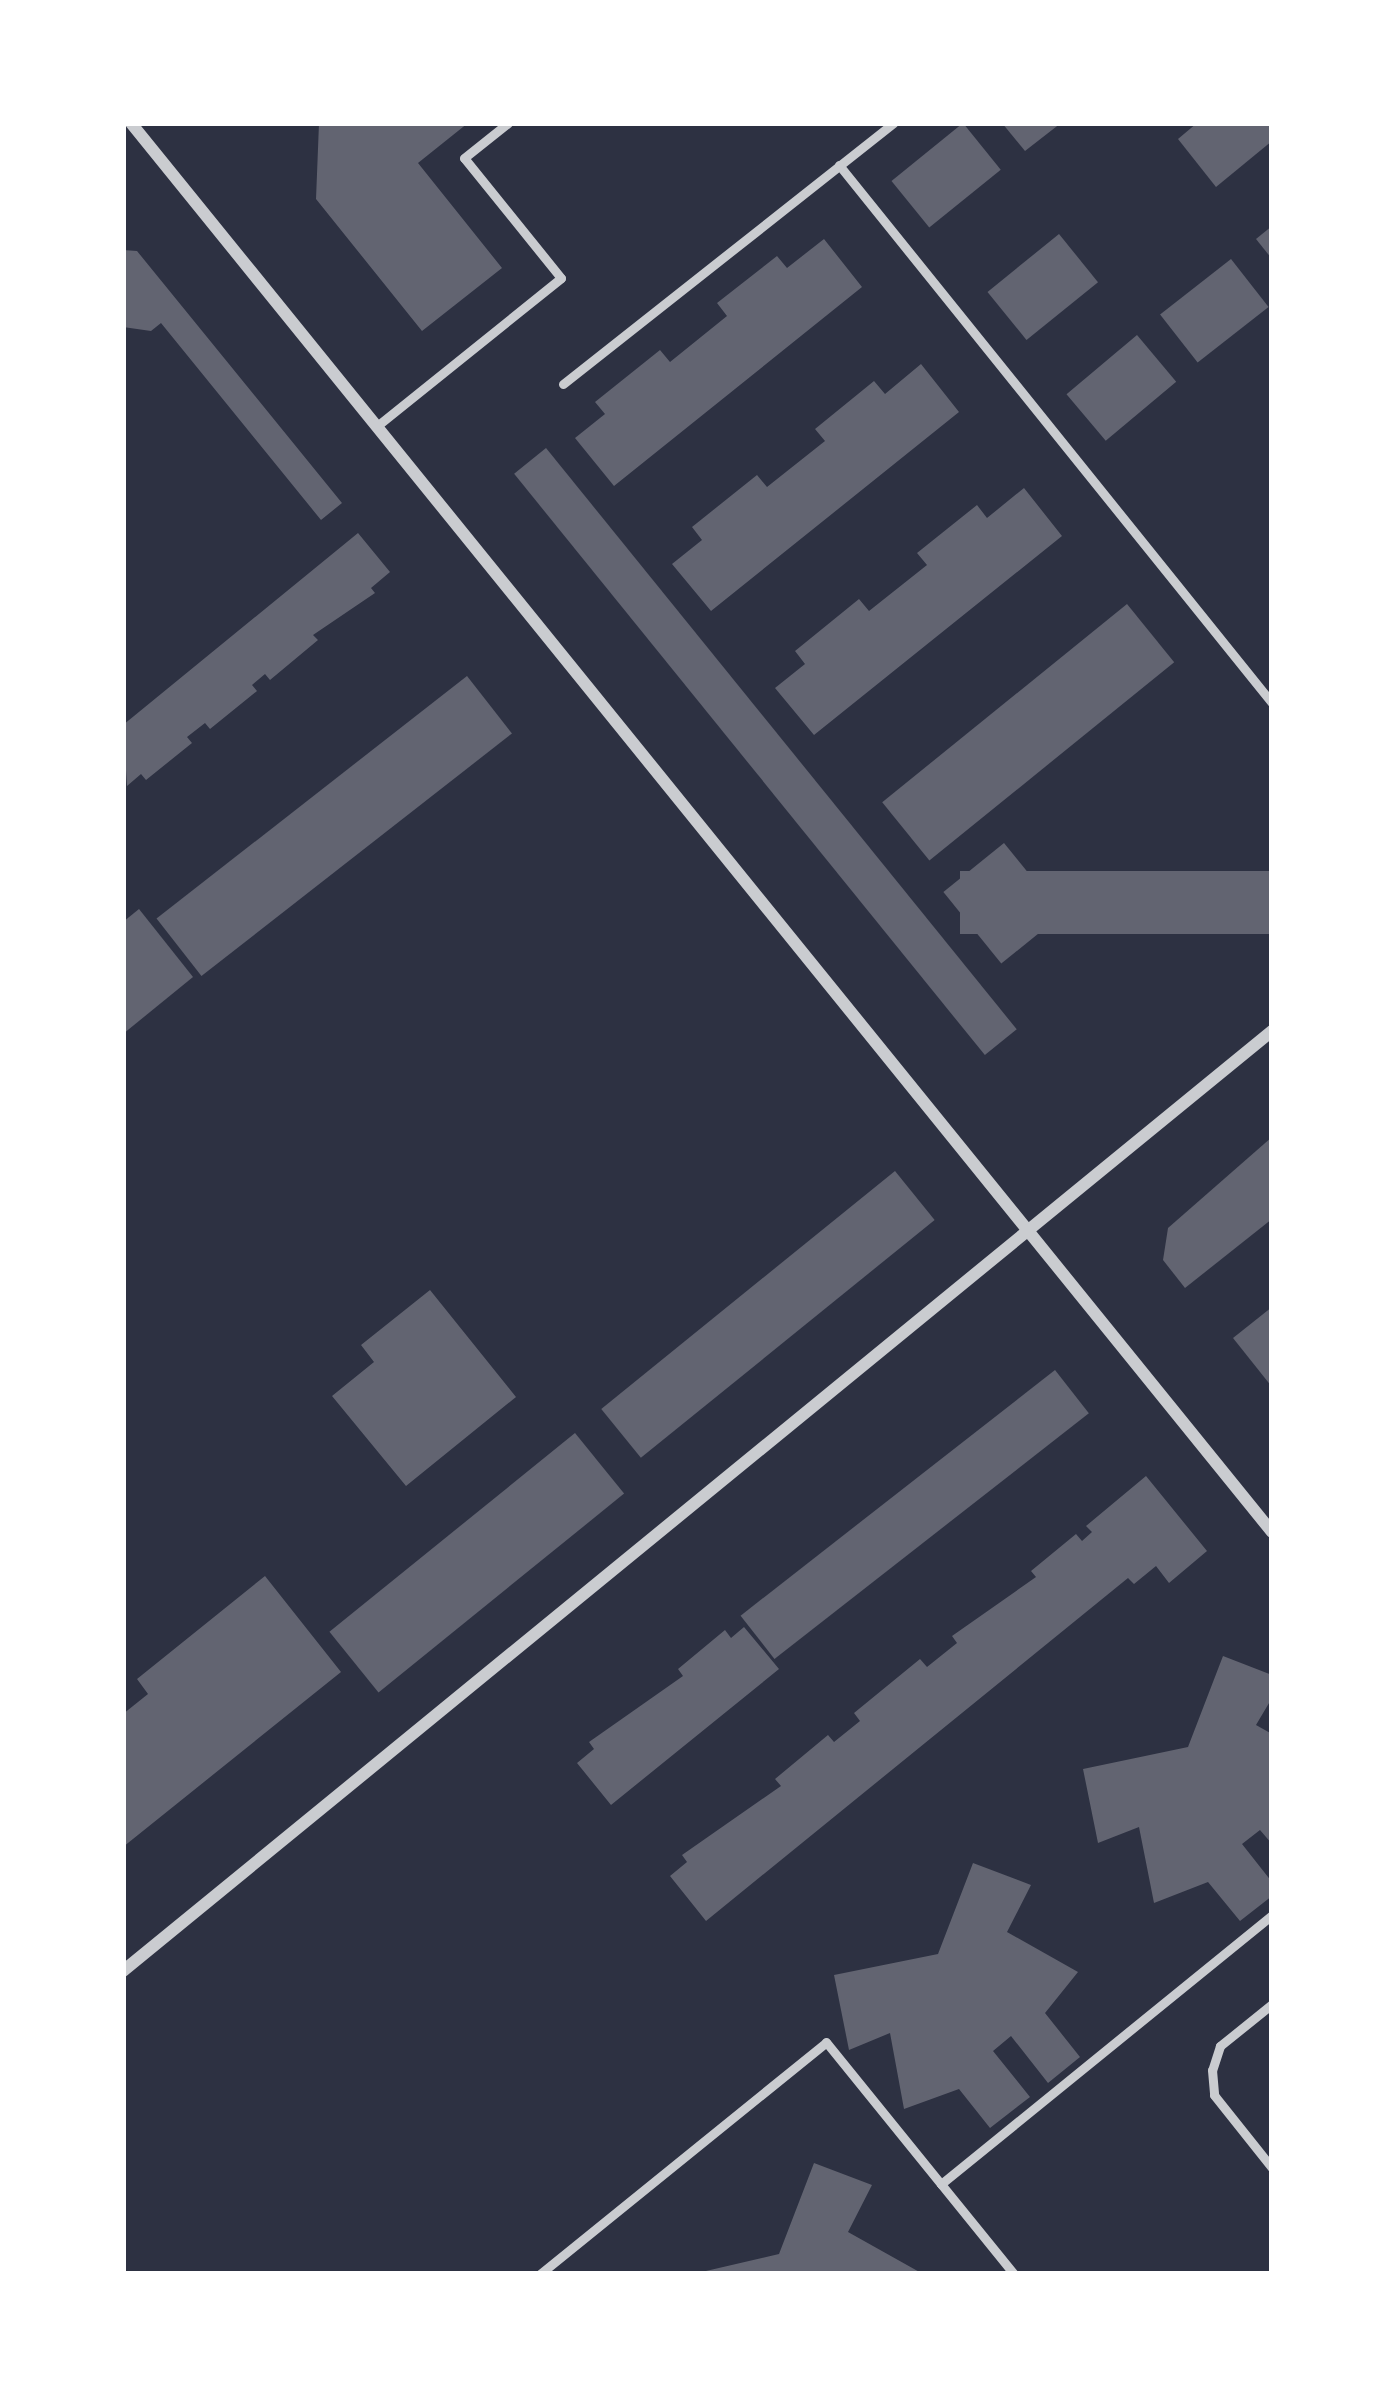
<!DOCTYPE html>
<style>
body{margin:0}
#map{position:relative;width:1395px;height:2397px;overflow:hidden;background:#2d3142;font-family:Quicksand,sans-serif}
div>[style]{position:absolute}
.building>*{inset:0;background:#626471;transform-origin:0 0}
.service>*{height:9px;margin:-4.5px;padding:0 4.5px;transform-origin:4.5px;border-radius:4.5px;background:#caccd0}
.minor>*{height:12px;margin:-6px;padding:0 6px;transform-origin:6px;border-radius:6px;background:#caccd0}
span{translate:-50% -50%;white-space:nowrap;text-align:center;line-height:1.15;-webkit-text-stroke:12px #fff;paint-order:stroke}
.frame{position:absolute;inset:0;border:126px solid #fff;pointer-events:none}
</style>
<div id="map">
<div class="building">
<div style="clip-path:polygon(319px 123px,468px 123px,418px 163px,502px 268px,422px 331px,316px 199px)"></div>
<div style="left:963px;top:123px;width:60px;height:92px;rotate:51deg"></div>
<div style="clip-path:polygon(1002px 123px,1061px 123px,1025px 151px)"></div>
<div style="clip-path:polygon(1197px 123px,1272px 123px,1272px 141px,1216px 187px,1178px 139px)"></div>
<div style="clip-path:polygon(1272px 226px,1272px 259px,1256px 239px)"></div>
<div style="left:1059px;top:234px;width:62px;height:92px;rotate:51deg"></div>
<div style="clip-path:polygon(824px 239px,862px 287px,614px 486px,575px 438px,605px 414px,595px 402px,660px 350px,670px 362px,727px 316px,717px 303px,777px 256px,787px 268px)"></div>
<div style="clip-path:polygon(123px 250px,137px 251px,342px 503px,321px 520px,161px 323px,151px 331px,123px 327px)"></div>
<div style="left:1231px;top:259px;width:61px;height:90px;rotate:52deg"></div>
<div style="left:1137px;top:335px;width:61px;height:92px;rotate:50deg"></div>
<div style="clip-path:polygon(921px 364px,959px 412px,711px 611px,672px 564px,702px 540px,692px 527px,757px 475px,767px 487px,825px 441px,815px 429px,874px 381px,885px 394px)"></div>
<div style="left:546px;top:448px;width:748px;height:41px;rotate:51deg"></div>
<div style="clip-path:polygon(1024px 488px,1062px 536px,814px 735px,775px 688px,805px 664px,795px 651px,859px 599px,869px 611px,927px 565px,917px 553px,977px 505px,987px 518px)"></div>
<div style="clip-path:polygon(358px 533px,390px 572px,371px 588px,375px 593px,313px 635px,318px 640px,270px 680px,265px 674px,252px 685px,257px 691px,210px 729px,205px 723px,187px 737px,192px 743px,146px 780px,141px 774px,127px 786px,123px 725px)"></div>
<div style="left:1127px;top:604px;width:75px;height:315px;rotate:51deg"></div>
<div style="left:467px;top:676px;width:73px;height:394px;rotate:52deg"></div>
<div style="left:1004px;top:843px;width:92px;height:78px;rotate:51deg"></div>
<div style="left:1272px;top:871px;width:63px;height:312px;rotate:90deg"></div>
<div style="clip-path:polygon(139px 909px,193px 977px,123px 1034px,123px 922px)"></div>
<div style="clip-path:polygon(1272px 1137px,1272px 1219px,1185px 1288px,1163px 1260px,1168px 1228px)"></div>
<div style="left:895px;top:1171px;width:63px;height:378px;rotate:51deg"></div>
<div style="clip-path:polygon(430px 1290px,516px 1397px,406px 1486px,332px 1396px,374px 1362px,361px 1345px)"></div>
<div style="clip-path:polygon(1272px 1307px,1272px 1387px,1233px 1338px)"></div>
<div style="left:1055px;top:1370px;width:55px;height:399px;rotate:52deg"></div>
<div style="left:575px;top:1433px;width:78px;height:316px;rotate:51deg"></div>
<div style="clip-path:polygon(1146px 1476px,1207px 1551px,1169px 1583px,1156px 1566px,1134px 1584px,1128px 1578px,706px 1921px,670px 1876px,687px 1862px,682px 1855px,781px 1786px,775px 1779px,828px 1735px,834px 1742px,860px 1721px,854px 1713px,920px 1659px,927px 1667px,957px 1643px,952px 1636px,1036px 1577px,1031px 1571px,1076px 1534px,1082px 1541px,1092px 1532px,1086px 1526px)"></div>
<div style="clip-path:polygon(265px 1576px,341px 1672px,123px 1847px,123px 1714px,148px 1694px,137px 1679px)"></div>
<div style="clip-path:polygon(744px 1627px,779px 1669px,611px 1805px,577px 1763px,594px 1749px,589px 1742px,683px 1676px,678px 1669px,725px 1630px,731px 1638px)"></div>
<div style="clip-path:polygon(1223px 1656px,1272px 1675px,1272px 1698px,1256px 1725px,1272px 1734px,1272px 1844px,1260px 1830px,1242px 1844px,1272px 1882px,1272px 1896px,1240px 1921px,1208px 1882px,1154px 1903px,1139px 1827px,1098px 1843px,1083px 1769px,1188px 1747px)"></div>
<div style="clip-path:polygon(973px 1863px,1031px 1885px,1007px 1932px,1078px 1972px,1045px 2013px,1080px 2057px,1048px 2083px,1011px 2036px,993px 2051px,1030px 2097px,990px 2128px,959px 2089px,904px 2109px,890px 2033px,849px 2050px,834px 1975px,938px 1954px)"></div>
<div style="clip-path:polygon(814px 2163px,872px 2185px,848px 2232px,923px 2274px,693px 2274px,779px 2254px)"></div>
</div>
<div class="service">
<div style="left:839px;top:165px;width:691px;rotate:51.17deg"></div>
<div style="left:563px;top:384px;width:421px;rotate:-38.3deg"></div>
<div style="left:377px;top:426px;width:236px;rotate:-38.8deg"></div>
<div style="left:561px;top:278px;width:154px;rotate:-128.9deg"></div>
<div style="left:464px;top:158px;width:56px;rotate:-38.5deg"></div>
<div style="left:1272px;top:2004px;width:67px;rotate:141.1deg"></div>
<div style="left:1220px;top:2046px;width:25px;rotate:108deg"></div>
<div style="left:1212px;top:2070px;width:25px;rotate:85deg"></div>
<div style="left:1214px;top:2095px;width:93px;rotate:51.5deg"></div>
<div style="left:941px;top:2184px;width:116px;rotate:51deg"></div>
<div style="left:540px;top:2274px;width:368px;rotate:-39deg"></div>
<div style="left:826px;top:2042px;width:183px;rotate:51deg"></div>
<div style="left:941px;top:2184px;width:427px;rotate:-39.1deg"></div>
</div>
<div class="minor">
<div style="left:131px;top:123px;width:1813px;rotate:51deg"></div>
<div style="left:123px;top:1971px;width:1485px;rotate:-39.29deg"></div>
</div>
<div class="frame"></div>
</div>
